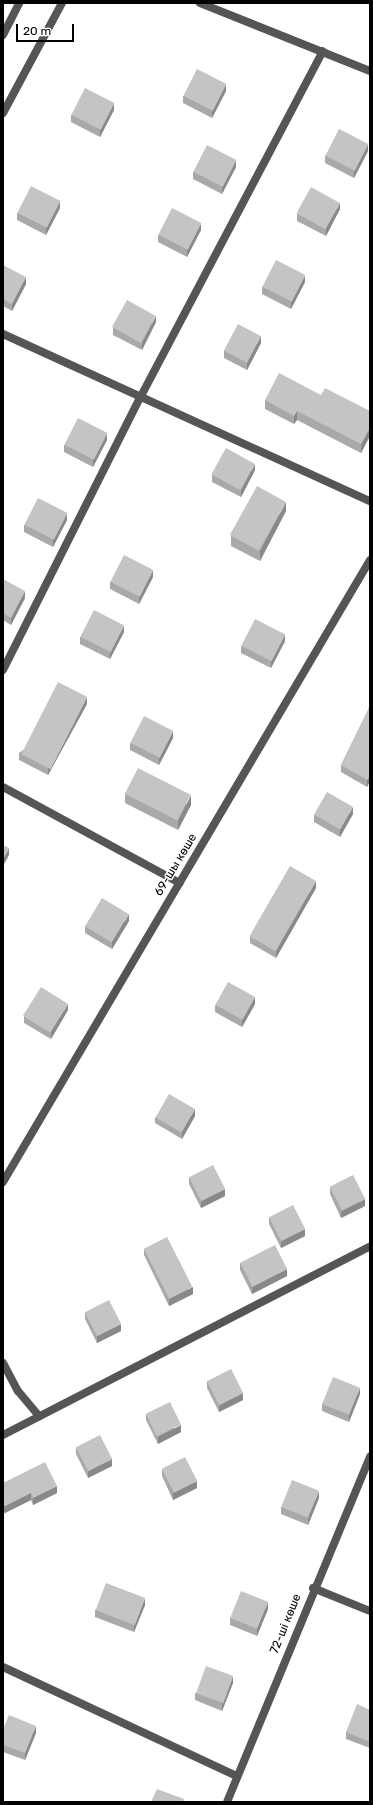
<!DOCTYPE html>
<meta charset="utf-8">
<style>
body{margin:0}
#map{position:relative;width:373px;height:1805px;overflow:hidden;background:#fff;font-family:Rubik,sans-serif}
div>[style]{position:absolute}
.lane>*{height:8px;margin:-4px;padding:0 4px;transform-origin:4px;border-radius:4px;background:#555}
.street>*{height:8px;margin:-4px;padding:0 4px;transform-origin:4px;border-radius:4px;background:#555}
.wall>*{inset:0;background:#a9a9a9}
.shaded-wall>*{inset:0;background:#898989}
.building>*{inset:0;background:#c4c4c4;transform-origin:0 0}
span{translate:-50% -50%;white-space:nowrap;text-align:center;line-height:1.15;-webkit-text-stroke:3px #fff;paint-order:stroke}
.street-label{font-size:12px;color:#000}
.frame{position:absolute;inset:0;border:4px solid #000;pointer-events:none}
.scale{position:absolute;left:16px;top:24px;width:58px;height:18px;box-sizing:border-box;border:2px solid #000;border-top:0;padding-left:5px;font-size:12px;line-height:14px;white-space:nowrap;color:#000;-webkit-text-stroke:3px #fff;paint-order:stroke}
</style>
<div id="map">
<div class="lane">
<div style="left:3px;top:113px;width:125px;rotate:-61.8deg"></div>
<div style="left:3px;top:1363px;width:32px;rotate:62deg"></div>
<div style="left:18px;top:1391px;width:33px;rotate:50deg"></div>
<div style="left:313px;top:1588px;width:61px;rotate:22deg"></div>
</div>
<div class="street">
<div style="left:200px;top:3px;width:183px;rotate:21.8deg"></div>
<div style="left:3px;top:35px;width:36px;rotate:-63deg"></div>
<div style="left:3px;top:334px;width:403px;rotate:24.5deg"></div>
<div style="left:3px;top:670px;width:305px;rotate:-63.3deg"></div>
<div style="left:140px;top:398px;width:392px;rotate:-62.2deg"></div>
<div style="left:3px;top:787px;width:201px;rotate:28.5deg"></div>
<div style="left:3px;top:1182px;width:722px;rotate:-59.46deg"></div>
<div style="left:3px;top:1435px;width:413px;rotate:-27.2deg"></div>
<div style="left:3px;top:1667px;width:258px;rotate:25deg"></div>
<div style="left:227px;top:1802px;width:374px;rotate:-67.5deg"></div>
</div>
<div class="wall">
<div style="clip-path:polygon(226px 91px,212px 118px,183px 103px,183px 96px)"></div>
<div style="clip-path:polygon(114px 110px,100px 137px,71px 122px,71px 115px)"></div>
<div style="clip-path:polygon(368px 151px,354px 178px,325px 163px,325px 156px)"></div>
<div style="clip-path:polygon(236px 167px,222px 194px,193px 179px,193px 172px)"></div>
<div style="clip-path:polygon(60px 208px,46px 235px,17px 220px,17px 213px)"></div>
<div style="clip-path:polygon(340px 209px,326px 236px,297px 221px,297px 214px)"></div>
<div style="clip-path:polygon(201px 230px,187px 257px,158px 242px,158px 235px)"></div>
<div style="clip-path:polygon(3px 265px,26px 284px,12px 311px,3px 306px)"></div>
<div style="clip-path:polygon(305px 282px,291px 309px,262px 294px,262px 287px)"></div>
<div style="clip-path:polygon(156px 322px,142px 350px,113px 335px,113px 328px)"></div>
<div style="clip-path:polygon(261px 343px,247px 370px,224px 358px,224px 351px)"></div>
<div style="clip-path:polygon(321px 395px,370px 411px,370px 436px,361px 453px,297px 420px,294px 424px,265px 409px,265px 400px)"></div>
<div style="clip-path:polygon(107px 440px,93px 467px,64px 452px,64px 445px)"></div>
<div style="clip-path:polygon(255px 470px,241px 497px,212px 482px,212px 475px)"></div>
<div style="clip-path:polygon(286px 511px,260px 561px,231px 546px,231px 536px)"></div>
<div style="clip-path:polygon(67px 520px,53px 547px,24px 532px,24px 525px)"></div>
<div style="clip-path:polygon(153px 577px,139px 604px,110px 589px,110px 582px)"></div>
<div style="clip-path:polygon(3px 579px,25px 598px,11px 625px,3px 620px)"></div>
<div style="clip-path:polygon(124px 632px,110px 659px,80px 644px,80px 637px)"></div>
<div style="clip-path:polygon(285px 641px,271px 668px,241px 653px,241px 646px)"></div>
<div style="clip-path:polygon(87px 704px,48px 775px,19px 760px,19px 753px)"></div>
<div style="clip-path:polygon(370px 706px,367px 787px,341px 772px,341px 765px)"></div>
<div style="clip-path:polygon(173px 738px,159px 765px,130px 750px,130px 743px)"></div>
<div style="clip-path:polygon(125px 794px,191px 805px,178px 830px,125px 803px)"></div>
<div style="clip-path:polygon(353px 814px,340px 837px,314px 822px,314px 815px)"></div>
<div style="clip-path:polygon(316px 888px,276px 958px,250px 943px,250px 936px)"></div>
<div style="clip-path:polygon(129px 921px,112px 949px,85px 933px,85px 926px)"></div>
<div style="clip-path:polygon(255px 1004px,242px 1027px,215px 1012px,215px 1005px)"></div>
<div style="clip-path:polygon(68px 1010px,51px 1039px,24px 1023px,24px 1016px)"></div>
<div style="clip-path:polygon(195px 1116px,182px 1139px,155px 1123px,155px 1117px)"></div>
<div style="clip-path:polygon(189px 1177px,225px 1196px,201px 1208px,189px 1184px)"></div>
<div style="clip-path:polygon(330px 1187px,365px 1206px,341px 1218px,330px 1194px)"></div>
<div style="clip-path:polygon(269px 1217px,305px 1236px,281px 1248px,269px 1224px)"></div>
<div style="clip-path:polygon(144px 1249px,193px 1294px,169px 1306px,144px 1255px)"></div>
<div style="clip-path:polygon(240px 1263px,287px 1276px,252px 1294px,240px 1270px)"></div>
<div style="clip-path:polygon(85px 1312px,121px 1331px,97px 1343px,85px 1319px)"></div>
<div style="clip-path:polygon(207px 1381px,243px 1400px,219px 1412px,207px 1388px)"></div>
<div style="clip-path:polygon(360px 1394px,349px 1422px,322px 1411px,322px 1404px)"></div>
<div style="clip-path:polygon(146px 1414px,181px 1432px,158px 1444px,146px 1420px)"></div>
<div style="clip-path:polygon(76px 1447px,112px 1466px,88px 1478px,76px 1454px)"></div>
<div style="clip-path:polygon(162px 1469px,197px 1488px,173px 1500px,162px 1476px)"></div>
<div style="clip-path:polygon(3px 1483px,57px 1493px,33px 1505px,31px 1500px,3px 1514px)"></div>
<div style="clip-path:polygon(319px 1498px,308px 1525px,281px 1514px,281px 1507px)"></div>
<div style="clip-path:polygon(145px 1605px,134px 1632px,95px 1617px,95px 1610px)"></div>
<div style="clip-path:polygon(268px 1609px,257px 1636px,230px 1625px,230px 1618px)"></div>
<div style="clip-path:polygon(233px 1683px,222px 1711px,195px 1700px,195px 1693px)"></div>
<div style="clip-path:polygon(370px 1710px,370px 1748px,346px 1739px,346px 1732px)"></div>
<div style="clip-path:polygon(3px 1729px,36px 1733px,25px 1760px,3px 1752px)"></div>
</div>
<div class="shaded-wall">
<div style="clip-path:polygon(226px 84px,226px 91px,212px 118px,212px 111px)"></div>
<div style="clip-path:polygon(114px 103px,114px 110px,100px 137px,100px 130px)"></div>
<div style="clip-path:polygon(368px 144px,368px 151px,354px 178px,354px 171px)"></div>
<div style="clip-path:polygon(236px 160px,236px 167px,222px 194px,222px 187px)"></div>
<div style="clip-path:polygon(60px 201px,60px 208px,46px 235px,46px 229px)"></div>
<div style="clip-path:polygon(340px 203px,340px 209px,326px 236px,326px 229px)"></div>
<div style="clip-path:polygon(201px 223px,201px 230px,187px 257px,187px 250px)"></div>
<div style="clip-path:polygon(305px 275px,305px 282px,291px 309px,291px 302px)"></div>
<div style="clip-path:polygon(26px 277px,26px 284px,12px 311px,12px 304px)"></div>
<div style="clip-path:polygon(156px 316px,156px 322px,142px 350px,142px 343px)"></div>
<div style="clip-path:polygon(261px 336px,261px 343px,247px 370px,247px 363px)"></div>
<div style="clip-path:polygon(297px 411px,297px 420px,294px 424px,294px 416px)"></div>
<div style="clip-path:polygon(370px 428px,370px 436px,361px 453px,361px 444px)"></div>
<div style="clip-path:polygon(107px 433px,107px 440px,93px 467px,93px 460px)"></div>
<div style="clip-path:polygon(255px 464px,255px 470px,241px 497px,241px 490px)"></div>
<div style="clip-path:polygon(286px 502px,286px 511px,260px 561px,260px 551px)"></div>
<div style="clip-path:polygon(67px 513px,67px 520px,53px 547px,53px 540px)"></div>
<div style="clip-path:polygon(153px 570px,153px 577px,139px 604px,139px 597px)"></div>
<div style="clip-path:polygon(25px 591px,25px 598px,11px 625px,11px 618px)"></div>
<div style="clip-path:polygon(124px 625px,124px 632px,110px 659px,110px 652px)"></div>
<div style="clip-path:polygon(285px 634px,285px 641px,271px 668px,271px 661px)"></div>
<div style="clip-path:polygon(87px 697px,87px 704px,48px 775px,48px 768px)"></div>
<div style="clip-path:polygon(173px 731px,173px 738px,159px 765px,159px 758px)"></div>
<div style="clip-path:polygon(370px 775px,370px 782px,367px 787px,367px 780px)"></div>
<div style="clip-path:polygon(191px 795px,191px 805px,178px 830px,178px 821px)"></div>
<div style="clip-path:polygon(353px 807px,353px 814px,340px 837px,340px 830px)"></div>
<div style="clip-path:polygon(9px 848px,9px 855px,3px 866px,3px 859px)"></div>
<div style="clip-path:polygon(316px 881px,316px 888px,276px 958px,276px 951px)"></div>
<div style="clip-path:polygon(129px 914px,129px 921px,112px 949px,112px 942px)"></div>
<div style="clip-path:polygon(255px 997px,255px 1004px,242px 1027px,242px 1020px)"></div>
<div style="clip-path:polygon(68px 1004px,68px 1010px,51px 1039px,51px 1032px)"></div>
<div style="clip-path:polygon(195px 1109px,195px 1116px,182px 1139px,182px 1132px)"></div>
<div style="clip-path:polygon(225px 1189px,225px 1196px,201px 1208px,201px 1201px)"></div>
<div style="clip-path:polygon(365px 1199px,365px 1206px,341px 1218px,341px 1211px)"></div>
<div style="clip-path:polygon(305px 1229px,305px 1236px,281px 1248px,281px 1241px)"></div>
<div style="clip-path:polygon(287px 1269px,287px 1276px,252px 1294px,252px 1287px)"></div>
<div style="clip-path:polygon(193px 1287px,193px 1294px,169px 1306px,169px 1299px)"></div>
<div style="clip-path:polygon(121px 1324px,121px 1331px,97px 1343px,97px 1336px)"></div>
<div style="clip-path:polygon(360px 1388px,360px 1394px,349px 1422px,349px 1415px)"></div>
<div style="clip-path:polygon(243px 1393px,243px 1400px,219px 1412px,219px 1405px)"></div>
<div style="clip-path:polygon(181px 1425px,181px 1432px,158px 1444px,158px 1437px)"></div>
<div style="clip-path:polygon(112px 1459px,112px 1466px,88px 1478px,88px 1471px)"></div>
<div style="clip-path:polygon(197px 1481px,197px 1488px,173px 1500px,173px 1493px)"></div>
<div style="clip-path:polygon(57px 1486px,57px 1493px,33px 1505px,33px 1498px)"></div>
<div style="clip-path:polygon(319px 1491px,319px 1498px,308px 1525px,308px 1518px)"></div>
<div style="clip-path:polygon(31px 1493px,31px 1500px,3px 1514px,3px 1507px)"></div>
<div style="clip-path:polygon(145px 1598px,145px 1605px,134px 1632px,134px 1625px)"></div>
<div style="clip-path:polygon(268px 1602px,268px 1609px,257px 1636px,257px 1629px)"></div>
<div style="clip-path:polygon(233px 1676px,233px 1683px,222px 1711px,222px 1704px)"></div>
<div style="clip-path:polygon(36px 1726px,36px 1733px,25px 1760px,25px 1753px)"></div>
</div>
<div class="building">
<div style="left:197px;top:69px;width:33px;height:30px;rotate:27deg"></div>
<div style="left:85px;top:88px;width:33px;height:30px;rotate:27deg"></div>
<div style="left:339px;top:129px;width:33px;height:30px;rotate:27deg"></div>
<div style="left:207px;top:145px;width:33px;height:30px;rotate:27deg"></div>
<div style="left:31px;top:186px;width:33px;height:30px;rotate:27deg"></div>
<div style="left:311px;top:187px;width:33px;height:30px;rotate:29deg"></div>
<div style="left:172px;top:208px;width:33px;height:30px;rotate:27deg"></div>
<div style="left:276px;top:260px;width:33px;height:30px;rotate:27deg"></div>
<div style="clip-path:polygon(3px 265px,26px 277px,12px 304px,3px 299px)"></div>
<div style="left:127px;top:300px;width:33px;height:31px;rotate:29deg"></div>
<div style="left:238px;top:324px;width:26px;height:30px;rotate:28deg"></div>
<div style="clip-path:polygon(279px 373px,321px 395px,325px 388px,370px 411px,370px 428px,361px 444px,297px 411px,294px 416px,265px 400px)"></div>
<div style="left:78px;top:418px;width:33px;height:30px;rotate:27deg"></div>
<div style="left:226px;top:448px;width:33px;height:30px;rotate:29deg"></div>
<div style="left:257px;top:486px;width:33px;height:56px;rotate:29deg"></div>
<div style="left:38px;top:498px;width:33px;height:30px;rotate:27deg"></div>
<div style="left:124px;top:555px;width:33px;height:30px;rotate:27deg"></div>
<div style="clip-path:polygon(3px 579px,25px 591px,11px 618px,3px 613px)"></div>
<div style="left:94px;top:610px;width:34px;height:30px;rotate:27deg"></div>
<div style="left:255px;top:619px;width:34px;height:30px;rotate:27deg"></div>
<div style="left:58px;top:682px;width:33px;height:81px;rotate:27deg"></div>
<div style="clip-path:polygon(370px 706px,370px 775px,367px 780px,341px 765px)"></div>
<div style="left:144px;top:716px;width:33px;height:30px;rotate:27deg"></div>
<div style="left:138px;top:768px;width:59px;height:29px;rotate:27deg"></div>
<div style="left:327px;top:792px;width:30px;height:26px;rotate:30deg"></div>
<div style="clip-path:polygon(3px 845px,9px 848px,3px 859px)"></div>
<div style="left:290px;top:866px;width:30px;height:81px;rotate:30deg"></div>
<div style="left:102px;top:898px;width:31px;height:33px;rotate:31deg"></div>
<div style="left:228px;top:982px;width:31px;height:26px;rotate:29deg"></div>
<div style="left:41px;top:987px;width:32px;height:34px;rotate:32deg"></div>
<div style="left:169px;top:1094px;width:30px;height:27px;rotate:30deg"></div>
<div style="left:213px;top:1165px;width:27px;height:27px;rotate:63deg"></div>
<div style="left:353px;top:1175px;width:27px;height:26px;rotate:63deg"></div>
<div style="left:293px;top:1205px;width:27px;height:27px;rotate:63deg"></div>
<div style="left:167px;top:1237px;width:56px;height:26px;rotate:63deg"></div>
<div style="left:275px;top:1245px;width:27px;height:39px;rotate:63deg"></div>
<div style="left:109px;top:1300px;width:27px;height:27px;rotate:63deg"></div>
<div style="left:231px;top:1369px;width:27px;height:27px;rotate:63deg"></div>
<div style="left:333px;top:1377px;width:29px;height:29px;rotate:22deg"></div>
<div style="left:170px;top:1402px;width:25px;height:27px;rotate:64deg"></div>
<div style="left:100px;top:1435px;width:27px;height:27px;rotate:63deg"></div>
<div style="left:185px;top:1457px;width:27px;height:26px;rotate:63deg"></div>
<div style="clip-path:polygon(45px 1462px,57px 1486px,33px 1498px,31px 1493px,3px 1507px,3px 1483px)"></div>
<div style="left:292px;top:1480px;width:29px;height:29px;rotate:22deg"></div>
<div style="left:106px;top:1583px;width:42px;height:29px;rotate:21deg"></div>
<div style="left:241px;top:1591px;width:29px;height:29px;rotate:22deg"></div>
<div style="left:206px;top:1666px;width:29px;height:29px;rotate:20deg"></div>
<div style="clip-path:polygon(357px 1704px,370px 1710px,370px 1742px,346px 1732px)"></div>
<div style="clip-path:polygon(9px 1715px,36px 1726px,25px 1753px,3px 1745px,3px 1729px)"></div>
<div style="clip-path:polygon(157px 1789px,184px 1799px,183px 1802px,151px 1802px)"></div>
</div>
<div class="street-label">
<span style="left:176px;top:865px;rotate:-59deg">69-шы көше</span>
<span style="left:286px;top:1624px;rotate:-68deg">72-ші көше</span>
</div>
<div class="frame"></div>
<div class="scale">20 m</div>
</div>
